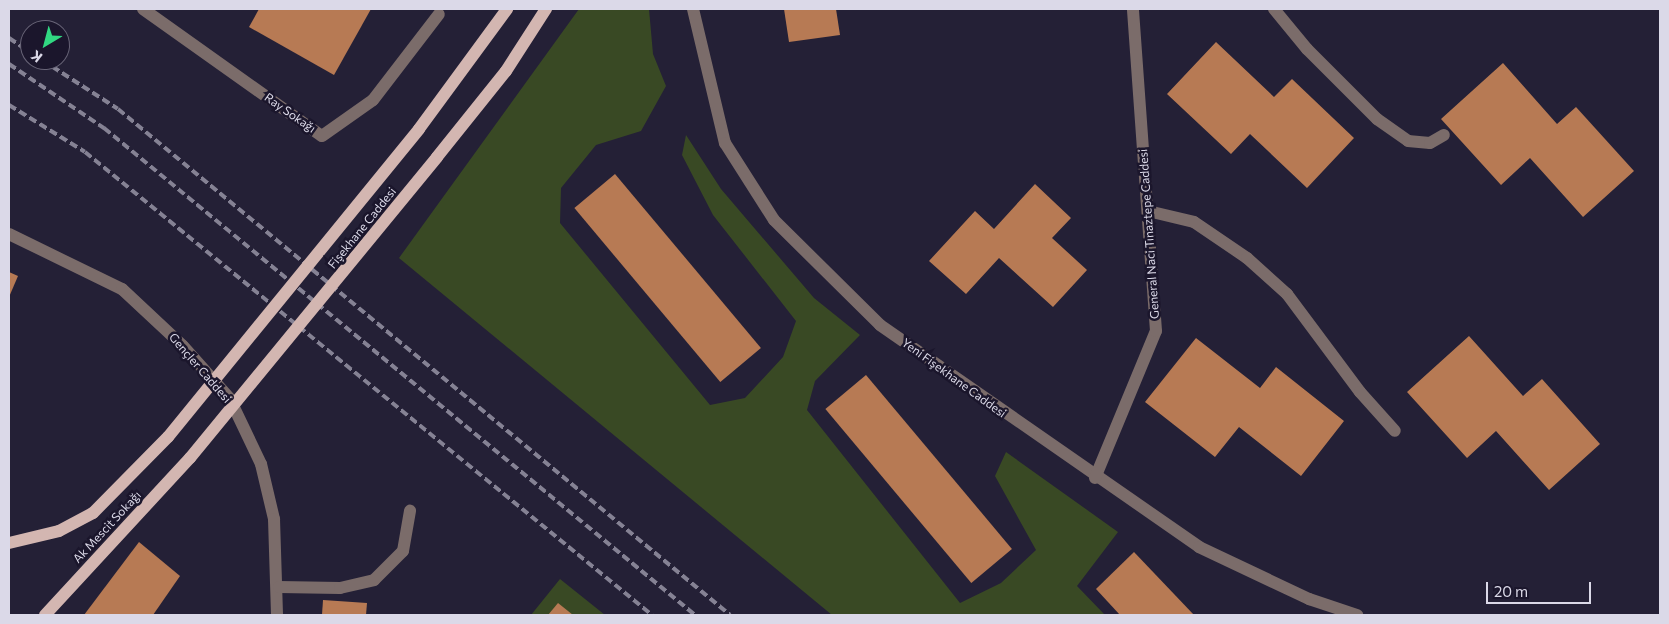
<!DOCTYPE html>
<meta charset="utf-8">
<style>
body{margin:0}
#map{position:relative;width:1669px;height:624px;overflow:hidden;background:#242036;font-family:Commissioner,sans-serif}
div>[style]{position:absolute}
.green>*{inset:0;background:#394924}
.building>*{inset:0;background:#b77a54;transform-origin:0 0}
.minor>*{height:12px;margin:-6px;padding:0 6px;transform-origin:6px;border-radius:6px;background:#7b6c6a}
.major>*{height:12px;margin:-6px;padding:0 6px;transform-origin:6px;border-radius:6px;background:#d3b6b1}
.rail>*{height:4px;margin-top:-2px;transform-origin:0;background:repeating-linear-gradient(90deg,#858294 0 8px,transparent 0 12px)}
.major-bridge>*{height:12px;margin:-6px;padding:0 6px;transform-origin:6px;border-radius:6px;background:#d3b6b1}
span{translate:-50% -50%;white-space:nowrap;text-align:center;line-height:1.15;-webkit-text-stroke:5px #1b162c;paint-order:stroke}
.street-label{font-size:12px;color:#dbd9e8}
.frame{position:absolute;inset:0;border:10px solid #dbd9e8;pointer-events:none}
.north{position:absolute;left:20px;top:20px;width:50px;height:50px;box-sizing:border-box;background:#1b162c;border:1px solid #686477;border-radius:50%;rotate:217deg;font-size:14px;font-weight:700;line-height:20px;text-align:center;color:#dbd9e8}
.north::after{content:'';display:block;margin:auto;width:18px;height:22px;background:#31d882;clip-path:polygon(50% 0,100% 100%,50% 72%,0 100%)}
.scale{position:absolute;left:1486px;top:582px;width:105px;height:22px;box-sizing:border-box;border:2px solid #dbd9e8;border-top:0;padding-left:6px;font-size:15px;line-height:18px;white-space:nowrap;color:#dbd9e8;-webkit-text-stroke:4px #1b162c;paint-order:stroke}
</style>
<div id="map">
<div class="green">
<div style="clip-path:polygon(579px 9px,649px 9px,653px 54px,666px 86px,641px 131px,596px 145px,561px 188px,560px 223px,710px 405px,745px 398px,783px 357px,796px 321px,713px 215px,682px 155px,686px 135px,721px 189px,814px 298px,860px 335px,815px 381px,807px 410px,960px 603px,1001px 583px,1036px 550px,995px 476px,1006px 452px,1118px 532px,1077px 586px,1105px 615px,832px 615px,399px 258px)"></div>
<div style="clip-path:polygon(560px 579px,605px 615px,531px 615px)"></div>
</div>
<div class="building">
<div style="clip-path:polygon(259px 9px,371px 9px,334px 75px,249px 27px)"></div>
<div style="clip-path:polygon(784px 9px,836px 9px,840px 35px,789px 42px)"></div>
<div style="clip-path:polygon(1216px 42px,1274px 97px,1292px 79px,1354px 138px,1307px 188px,1250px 134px,1231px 154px,1167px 94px)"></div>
<div style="clip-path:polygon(1503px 63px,1557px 124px,1576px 107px,1634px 171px,1583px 217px,1530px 158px,1501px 185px,1441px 119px)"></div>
<div style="left:615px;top:174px;width:227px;height:53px;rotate:50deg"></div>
<div style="clip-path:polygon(1035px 184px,1071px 218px,1052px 238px,1087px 270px,1053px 307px,999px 258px,966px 294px,929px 261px,975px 211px,994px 229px)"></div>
<div style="clip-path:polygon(9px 272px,18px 276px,9px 297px)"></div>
<div style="clip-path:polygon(1469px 336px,1523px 396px,1542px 379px,1600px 444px,1549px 490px,1496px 431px,1467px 458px,1407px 392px)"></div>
<div style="clip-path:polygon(1196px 338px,1260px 388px,1276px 367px,1344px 421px,1301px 476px,1239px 427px,1215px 457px,1145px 402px)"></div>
<div style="left:866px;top:375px;width:227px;height:53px;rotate:50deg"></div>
<div style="clip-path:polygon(139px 542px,180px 576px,153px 615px,84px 615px)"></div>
<div style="clip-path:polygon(1134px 552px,1194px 615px,1120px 615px,1096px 589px)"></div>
<div style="clip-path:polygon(323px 600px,367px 603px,366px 615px,322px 615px)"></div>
<div style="clip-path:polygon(558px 603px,573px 615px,548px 615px)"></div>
</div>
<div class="minor">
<div style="left:143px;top:9px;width:219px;rotate:35.4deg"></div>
<div style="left:322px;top:136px;width:62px;rotate:-35.2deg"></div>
<div style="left:373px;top:100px;width:108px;rotate:-52.5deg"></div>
<div style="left:693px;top:9px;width:138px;rotate:76.6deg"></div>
<div style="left:725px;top:143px;width:91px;rotate:57.5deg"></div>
<div style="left:774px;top:220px;width:149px;rotate:44.7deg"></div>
<div style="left:880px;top:325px;width:389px;rotate:34.8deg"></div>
<div style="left:1199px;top:547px;width:122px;rotate:25.3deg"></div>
<div style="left:1309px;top:599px;width:51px;rotate:18.4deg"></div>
<div style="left:1274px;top:9px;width:52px;rotate:50.5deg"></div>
<div style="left:1307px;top:49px;width:99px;rotate:45deg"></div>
<div style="left:1377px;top:119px;width:38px;rotate:35deg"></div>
<div style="left:1408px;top:141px;width:22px;rotate:5deg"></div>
<div style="left:1430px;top:143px;width:16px;rotate:-30deg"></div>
<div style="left:1148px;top:211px;width:47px;rotate:13.4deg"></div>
<div style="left:1194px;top:222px;width:64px;rotate:34.2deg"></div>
<div style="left:1247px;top:258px;width:54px;rotate:42deg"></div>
<div style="left:1287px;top:294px;width:122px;rotate:53.3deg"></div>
<div style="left:1360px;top:392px;width:52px;rotate:48.1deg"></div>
<div style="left:9px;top:234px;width:126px;rotate:26deg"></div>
<div style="left:122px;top:289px;width:83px;rotate:43.1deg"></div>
<div style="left:183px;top:346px;width:71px;rotate:48.4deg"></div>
<div style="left:230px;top:399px;width:72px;rotate:64.5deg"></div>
<div style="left:261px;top:464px;width:57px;rotate:76.7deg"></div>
<div style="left:274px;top:519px;width:96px;rotate:88.2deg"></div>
<div style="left:1095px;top:478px;width:159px;rotate:-67.5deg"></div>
<div style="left:1156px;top:331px;width:323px;rotate:-94.1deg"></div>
<div style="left:279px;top:587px;width:61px;rotate:0.9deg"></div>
<div style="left:340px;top:588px;width:35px;rotate:-13deg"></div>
<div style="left:374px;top:580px;width:41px;rotate:-45deg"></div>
<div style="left:403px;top:551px;width:41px;rotate:-80.1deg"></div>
</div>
<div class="major">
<div style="left:419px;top:129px;width:149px;rotate:-53.7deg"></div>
<div style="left:437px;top:157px;width:110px;rotate:-51.3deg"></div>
<div style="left:506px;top:71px;width:74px;rotate:-57.2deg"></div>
<div style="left:9px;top:543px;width:51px;rotate:-13.5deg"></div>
<div style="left:59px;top:531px;width:38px;rotate:-28deg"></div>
<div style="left:93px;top:513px;width:107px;rotate:-45.4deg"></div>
<div style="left:45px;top:615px;width:214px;rotate:-47.3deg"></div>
</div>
<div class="rail">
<div style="left:9px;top:38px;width:25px;rotate:34deg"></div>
<div style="left:42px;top:60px;width:90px;rotate:32.8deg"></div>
<div style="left:118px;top:109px;width:794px;rotate:39.58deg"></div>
<div style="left:9px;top:64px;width:115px;rotate:34deg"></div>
<div style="left:104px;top:128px;width:766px;rotate:39.49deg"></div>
<div style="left:9px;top:105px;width:89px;rotate:31.7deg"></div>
<div style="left:85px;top:152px;width:732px;rotate:39.23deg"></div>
</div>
<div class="major-bridge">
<div style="left:168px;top:437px;width:397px;rotate:-50.8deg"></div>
<div style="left:190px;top:458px;width:389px;rotate:-50.6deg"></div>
</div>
<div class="street-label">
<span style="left:290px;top:113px;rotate:35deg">Ray Sokağı</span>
<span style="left:362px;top:228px;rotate:-51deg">Fişekhane Caddesi</span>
<span style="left:1149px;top:234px;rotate:-94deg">General Naci Tınaztepe Caddesi</span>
<span style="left:200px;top:368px;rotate:49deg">Gençler Caddesi</span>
<span style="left:954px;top:378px;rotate:36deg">Yeni Fişekhane Caddesi</span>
<span style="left:107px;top:527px;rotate:-47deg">Ak Mescit Sokağı</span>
</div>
<div class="frame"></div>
<div class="north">K</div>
<div class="scale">20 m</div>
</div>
